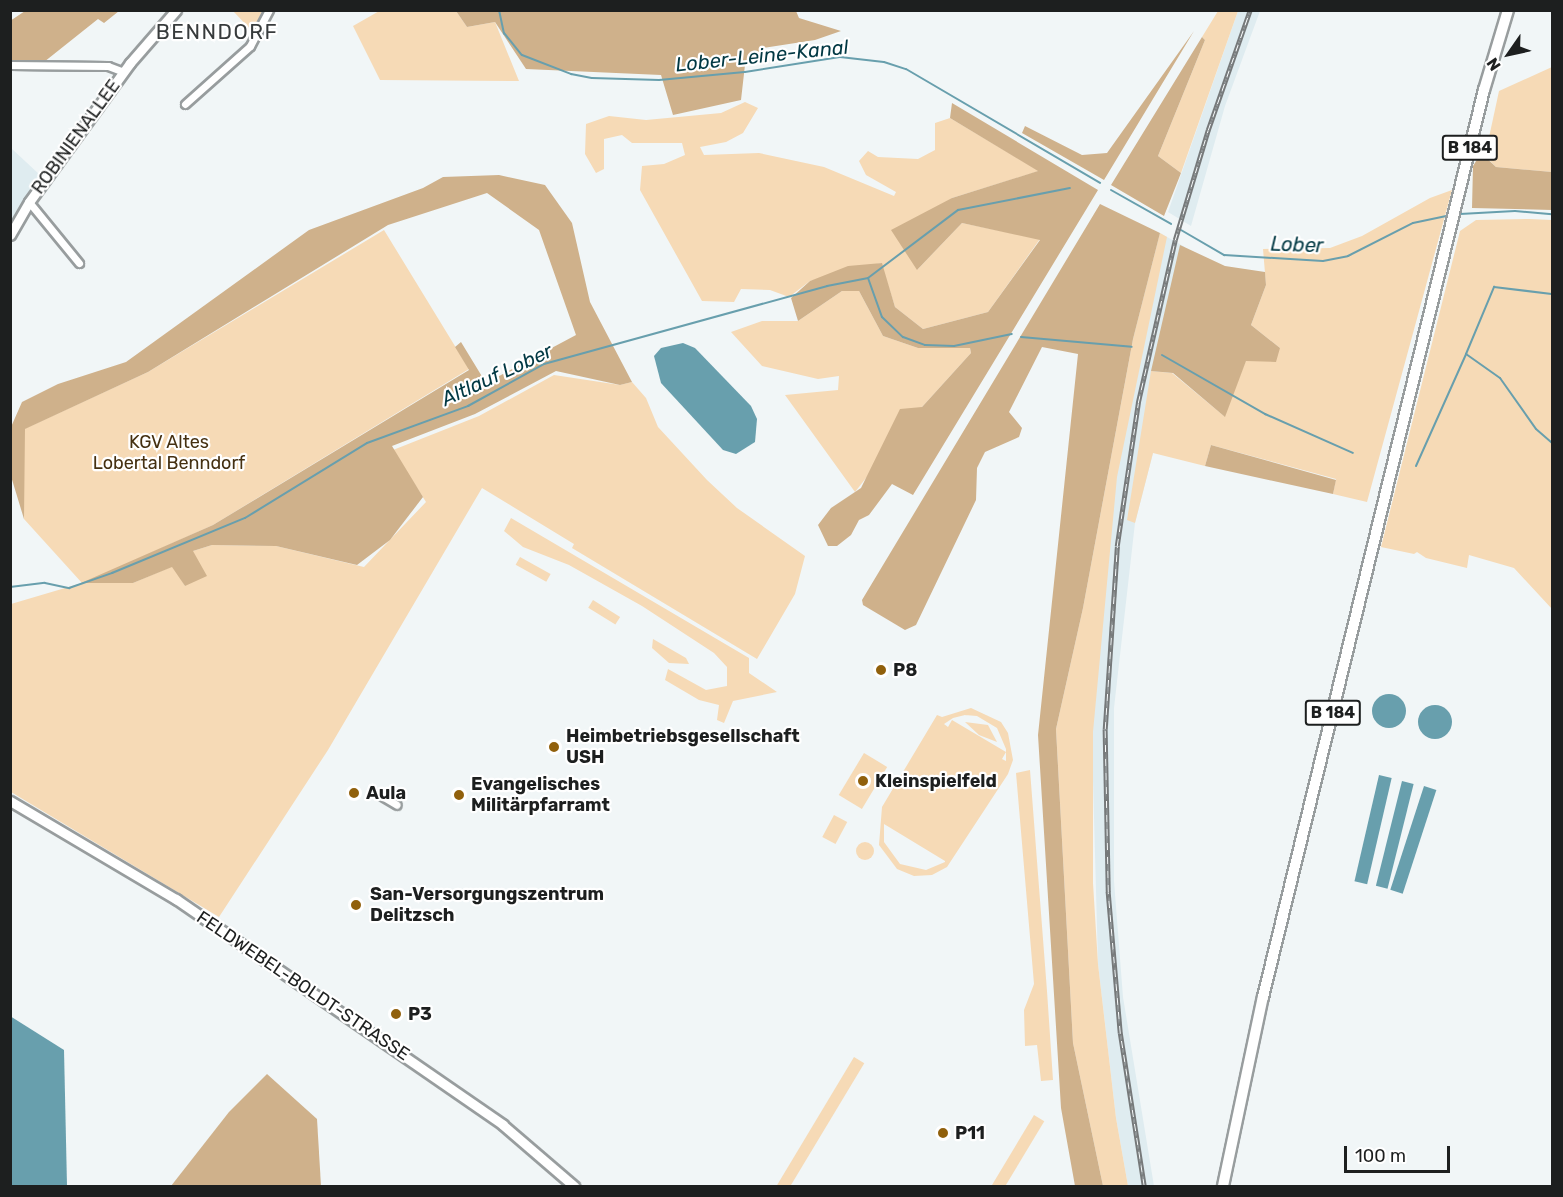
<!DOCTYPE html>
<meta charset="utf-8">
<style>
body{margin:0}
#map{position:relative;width:1563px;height:1197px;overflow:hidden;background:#f1f6f7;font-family:Rubik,sans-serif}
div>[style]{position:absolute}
.built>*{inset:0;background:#dfecf0}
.green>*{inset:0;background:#f6dab6;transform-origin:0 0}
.round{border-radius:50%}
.forest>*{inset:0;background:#cfb18b}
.water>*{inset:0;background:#689fad;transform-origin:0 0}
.stream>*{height:2px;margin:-1px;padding:0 1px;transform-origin:1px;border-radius:1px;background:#689fad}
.roads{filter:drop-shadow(2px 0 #989d9e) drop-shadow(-2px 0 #989d9e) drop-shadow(0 2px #989d9e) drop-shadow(0 -2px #989d9e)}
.street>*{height:7px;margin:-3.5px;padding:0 3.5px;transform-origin:3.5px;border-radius:3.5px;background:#fff}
.secondary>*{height:9px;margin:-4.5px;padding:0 4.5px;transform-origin:4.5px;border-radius:4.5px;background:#fff}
.primary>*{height:10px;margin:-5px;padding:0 5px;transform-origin:5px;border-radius:5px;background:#fff}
.rail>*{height:4.5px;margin-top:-2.25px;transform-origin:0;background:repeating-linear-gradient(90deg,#fff 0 7px,#76797a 0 14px);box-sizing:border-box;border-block:2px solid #76797a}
.dots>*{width:16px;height:16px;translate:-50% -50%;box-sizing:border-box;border:3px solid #fff;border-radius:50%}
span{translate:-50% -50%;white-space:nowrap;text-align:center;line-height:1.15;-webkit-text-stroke:4.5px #fff;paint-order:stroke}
.shield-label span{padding:2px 4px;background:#fff;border:2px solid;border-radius:4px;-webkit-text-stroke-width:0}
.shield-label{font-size:16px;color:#1d1f1f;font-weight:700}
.street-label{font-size:18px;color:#1d1f1f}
.park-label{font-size:18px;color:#453011}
.poi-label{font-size:18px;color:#1d1f1f;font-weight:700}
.left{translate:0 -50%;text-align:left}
.water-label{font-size:20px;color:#013843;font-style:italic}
.quarter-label{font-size:21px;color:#373b3c;letter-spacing:1.5px}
.frame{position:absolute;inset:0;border:12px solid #1d1f1f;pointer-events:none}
.north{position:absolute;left:1479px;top:24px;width:60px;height:60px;-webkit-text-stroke:4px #fff;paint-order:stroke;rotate:236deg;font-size:16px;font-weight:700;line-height:24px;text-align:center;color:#1d1f1f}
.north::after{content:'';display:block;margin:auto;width:21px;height:27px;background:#1d1f1f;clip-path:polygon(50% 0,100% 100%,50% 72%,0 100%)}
.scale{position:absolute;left:1344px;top:1146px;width:106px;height:27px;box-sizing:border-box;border:3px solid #1d1f1f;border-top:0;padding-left:8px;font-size:18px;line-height:21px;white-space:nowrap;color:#1d1f1f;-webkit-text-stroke:4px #fff;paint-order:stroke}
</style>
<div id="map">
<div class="built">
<div style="clip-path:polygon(1238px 11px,1260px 11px,1225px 106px,1191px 226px,1168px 212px)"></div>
<div style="clip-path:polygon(11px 148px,40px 175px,11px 221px)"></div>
<div style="clip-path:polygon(1160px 233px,1185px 247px,1162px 372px,1153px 453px,1135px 523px,1114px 708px,1114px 881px,1123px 997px,1154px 1186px,1128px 1186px,1116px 1118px,1098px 964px,1091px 707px,1095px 602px,1133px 339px)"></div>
</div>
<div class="green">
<div style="clip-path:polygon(381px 10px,456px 11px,467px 27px,495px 22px,519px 81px,380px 80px,353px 26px)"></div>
<div style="clip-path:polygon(233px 11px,262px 11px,253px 32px)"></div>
<div style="clip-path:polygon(1218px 11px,1238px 11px,1181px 173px,1158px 156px,1205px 40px,1202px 37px)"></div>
<div style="clip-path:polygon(1552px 67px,1552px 172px,1496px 167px,1485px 156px,1499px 91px)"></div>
<div style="clip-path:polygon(745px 102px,758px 108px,743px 133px,726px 142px,700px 147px,704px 155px,759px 153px,824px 167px,894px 196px,896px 192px,866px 175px,859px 161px,868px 151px,878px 157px,918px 159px,935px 150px,935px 123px,950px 118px,1039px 171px,952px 198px,917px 270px,962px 223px,1040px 239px,988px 312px,923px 329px,895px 307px,881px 263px,810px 281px,789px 297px,770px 290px,741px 289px,734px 302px,702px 301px,640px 190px,642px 166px,664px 164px,685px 155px,682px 143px,632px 143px,622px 135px,604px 139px,604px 169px,596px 173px,585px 154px,586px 124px,609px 116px,646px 120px,721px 113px)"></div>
<div style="clip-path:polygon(1452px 190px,1367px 502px,1333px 494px,1336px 479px,1211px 445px,1205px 466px,1153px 453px,1135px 523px,1127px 520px,1151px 371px,1172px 373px,1224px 416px,1246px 360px,1280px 348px,1251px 325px,1266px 285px,1263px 249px,1330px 248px,1362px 236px,1430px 198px)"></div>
<div style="clip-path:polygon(1529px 219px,1552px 220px,1552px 609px,1514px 568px,1469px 555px,1467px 568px,1426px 558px,1417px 552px,1414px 554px,1381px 547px,1460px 231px,1476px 220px)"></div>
<div style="clip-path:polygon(384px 230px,469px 369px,213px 525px,84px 583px,133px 583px,173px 566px,185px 586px,193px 551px,212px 545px,276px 546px,364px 567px,426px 502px,393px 450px,479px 416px,554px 375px,620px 385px,632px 382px,646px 398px,658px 427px,707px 480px,737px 508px,805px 556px,795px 594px,757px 659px,572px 548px,574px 544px,482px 488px,328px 750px,219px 917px,11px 792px,11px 604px,82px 583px,24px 519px,24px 429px,148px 372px)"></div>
<div style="clip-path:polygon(1160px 233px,1167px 237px,1117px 477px,1093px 732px,1093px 883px,1098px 964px,1116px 1118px,1128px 1186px,1103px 1186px,1073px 1043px,1056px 729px,1083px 608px,1133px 339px)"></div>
<div style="clip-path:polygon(842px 291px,859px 291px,883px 336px,918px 348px,970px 348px,971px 353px,922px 407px,855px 492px,785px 395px,838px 390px,839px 376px,818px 379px,762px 366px,731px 332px,762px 321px,798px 321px)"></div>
<div style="clip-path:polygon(511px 518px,749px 658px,749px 673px,777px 692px,733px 701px,724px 723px,717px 720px,719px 705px,699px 700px,665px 680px,668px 669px,706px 690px,727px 686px,727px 667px,714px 653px,642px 606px,569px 565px,523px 547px,504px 531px)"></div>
<div style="left:520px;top:557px;width:35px;height:9px;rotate:29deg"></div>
<div style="left:593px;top:600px;width:32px;height:9px;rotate:32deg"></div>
<div style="clip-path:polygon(653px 639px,686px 658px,689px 664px,669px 663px,652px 648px)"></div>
<div style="clip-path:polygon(evenodd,971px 708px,1001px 722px,1008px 733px,1013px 760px,1008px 774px,947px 867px,932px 875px,914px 876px,897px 869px,879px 845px,882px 807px,937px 715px,942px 717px,971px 708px,965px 715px,977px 716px,997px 728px,1006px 749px,1006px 761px,1002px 759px,1006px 752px,952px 720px,948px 727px,944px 724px,953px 718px,965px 715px,971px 708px,884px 824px,945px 861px,945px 862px,926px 870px,900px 864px,884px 842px,884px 824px)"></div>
<div style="clip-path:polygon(965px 722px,988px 725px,997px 742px,979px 735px)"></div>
<div style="left:864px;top:753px;width:27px;height:49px;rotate:31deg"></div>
<div style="clip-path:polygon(1030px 770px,1047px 991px,1053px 1080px,1041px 1081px,1037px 1045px,1025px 1046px,1024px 1010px,1034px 984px,1016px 773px)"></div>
<div style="left:834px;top:815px;width:15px;height:25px;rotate:28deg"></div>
<div class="round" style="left:856px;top:842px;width:18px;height:18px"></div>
<div style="left:854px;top:1057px;width:12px;height:151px;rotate:31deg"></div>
<div style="left:1034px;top:1115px;width:12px;height:83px;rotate:31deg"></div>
</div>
<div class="forest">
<div style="clip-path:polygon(668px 10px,796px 11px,799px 18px,841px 31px,815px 40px,763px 48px,745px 65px,741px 100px,673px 115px,661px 75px,526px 69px,495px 22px,467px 27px,456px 11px)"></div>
<div style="clip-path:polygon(25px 11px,119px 11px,104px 23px,98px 19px,44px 62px,11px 62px,10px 21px)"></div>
<div style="clip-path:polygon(1194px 31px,1104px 180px,1022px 133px,1025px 126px,1082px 155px,1107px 153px)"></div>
<div style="clip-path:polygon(1202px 37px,1205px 40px,1158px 156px,1181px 173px,1164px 216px,1111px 185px)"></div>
<div style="clip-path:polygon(952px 103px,1098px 190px,913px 495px,892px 484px,869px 515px,859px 520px,851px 535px,837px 546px,828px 546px,818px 525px,831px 508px,861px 488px,900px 409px,922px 407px,971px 353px,970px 348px,918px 348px,883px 336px,859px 291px,842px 291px,798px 321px,791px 298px,810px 281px,848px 266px,882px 263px,895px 307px,923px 329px,988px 312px,1040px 240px,962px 223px,917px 270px,891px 230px,952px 198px,1038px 171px,950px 118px)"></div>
<div style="clip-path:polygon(1481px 153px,1496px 167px,1552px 172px,1552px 210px,1472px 208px,1473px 166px)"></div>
<div style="clip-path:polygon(499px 175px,545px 185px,572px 223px,590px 302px,632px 382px,620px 385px,556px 371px,475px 414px,392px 446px,423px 497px,390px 540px,357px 565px,276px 546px,212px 545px,193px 551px,207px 576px,185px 586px,172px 567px,133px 583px,81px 583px,213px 525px,469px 370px,455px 347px,461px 342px,486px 383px,576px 335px,539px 230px,487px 193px,388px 225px,148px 372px,25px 429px,24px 519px,10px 473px,11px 427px,22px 402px,58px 384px,126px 362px,309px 230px,423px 188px,443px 177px)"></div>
<div style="clip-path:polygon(1100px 204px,1160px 233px,1133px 339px,1083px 608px,1056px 729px,1073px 1043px,1103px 1186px,1075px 1186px,1061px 1108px,1038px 735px,1078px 354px,1042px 347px,1009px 412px,1022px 428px,1019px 437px,985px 452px,977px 468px,976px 500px,916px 625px,905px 630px,863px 605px,862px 600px)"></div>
<div style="clip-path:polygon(1180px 245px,1225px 266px,1265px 272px,1266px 285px,1251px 325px,1280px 348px,1276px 362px,1246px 361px,1225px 417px,1173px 373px,1151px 371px)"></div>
<div style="clip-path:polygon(1211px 445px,1336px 480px,1333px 494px,1205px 466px)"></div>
<div style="clip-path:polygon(267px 1074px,317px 1119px,321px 1186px,171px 1186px,229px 1112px)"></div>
</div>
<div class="water">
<div style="clip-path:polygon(683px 343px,695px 348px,751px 406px,757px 419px,755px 442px,736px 454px,723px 450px,661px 383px,654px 356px,661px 348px)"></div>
<div class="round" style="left:1372px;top:694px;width:34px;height:34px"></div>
<div class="round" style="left:1418px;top:705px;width:34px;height:34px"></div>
<div style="left:1379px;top:775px;width:13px;height:109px;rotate:13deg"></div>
<div style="left:1402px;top:781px;width:12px;height:108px;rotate:14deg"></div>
<div style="left:1424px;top:786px;width:13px;height:109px;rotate:18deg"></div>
<div style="clip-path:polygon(10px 1016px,64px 1050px,67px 1186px,11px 1186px)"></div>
</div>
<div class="stream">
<div style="left:499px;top:10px;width:24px;rotate:78deg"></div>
<div style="left:504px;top:33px;width:28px;rotate:51deg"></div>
<div style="left:522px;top:55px;width:53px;rotate:21.2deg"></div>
<div style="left:571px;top:74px;width:21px;rotate:11deg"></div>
<div style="left:592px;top:78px;width:67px;rotate:1.7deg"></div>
<div style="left:659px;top:80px;width:86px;rotate:-5.3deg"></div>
<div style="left:745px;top:72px;width:96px;rotate:-9deg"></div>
<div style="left:840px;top:57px;width:44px;rotate:6.5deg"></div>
<div style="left:884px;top:62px;width:23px;rotate:18deg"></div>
<div style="left:906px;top:69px;width:225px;rotate:30.4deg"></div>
<div style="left:1111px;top:190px;width:69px;rotate:29.5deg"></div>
<div style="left:1460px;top:214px;width:55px;rotate:-3.1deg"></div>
<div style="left:1515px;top:211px;width:37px;rotate:5deg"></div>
<div style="left:1181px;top:230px;width:50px;rotate:30.2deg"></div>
<div style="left:1224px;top:255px;width:99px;rotate:3.5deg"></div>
<div style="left:1323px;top:261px;width:25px;rotate:-11deg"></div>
<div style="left:1348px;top:256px;width:73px;rotate:-26.9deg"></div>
<div style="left:1413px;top:223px;width:34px;rotate:-12deg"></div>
<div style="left:868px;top:278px;width:41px;rotate:70.3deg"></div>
<div style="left:882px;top:317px;width:29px;rotate:44deg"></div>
<div style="left:903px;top:337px;width:23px;rotate:20deg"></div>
<div style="left:925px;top:345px;width:29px;rotate:2deg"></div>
<div style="left:954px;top:346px;width:59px;rotate:-11.7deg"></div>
<div style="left:1021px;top:337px;width:111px;rotate:5.1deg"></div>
<div style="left:1466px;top:354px;width:73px;rotate:-67.3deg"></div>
<div style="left:1494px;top:287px;width:58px;rotate:6.9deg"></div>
<div style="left:1162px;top:355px;width:119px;rotate:29.8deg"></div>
<div style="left:1265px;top:414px;width:96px;rotate:23.9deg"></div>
<div style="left:1416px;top:466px;width:123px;rotate:-65.9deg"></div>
<div style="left:1466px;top:354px;width:42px;rotate:35.2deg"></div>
<div style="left:1500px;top:378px;width:62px;rotate:54.8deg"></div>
<div style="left:1536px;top:429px;width:21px;rotate:41deg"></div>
<div style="left:10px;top:587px;width:35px;rotate:-7deg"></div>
<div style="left:45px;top:583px;width:25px;rotate:12deg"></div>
<div style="left:69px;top:588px;width:46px;rotate:-19.2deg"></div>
<div style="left:112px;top:573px;width:144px;rotate:-22.5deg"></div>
<div style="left:245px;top:518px;width:143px;rotate:-31.6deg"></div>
<div style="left:367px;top:443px;width:108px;rotate:-20.1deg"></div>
<div style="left:468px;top:406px;width:87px;rotate:-28.9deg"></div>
<div style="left:544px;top:364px;width:294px;rotate:-15.4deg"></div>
<div style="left:827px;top:286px;width:42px;rotate:-11deg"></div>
<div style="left:868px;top:278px;width:113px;rotate:-37.1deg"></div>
<div style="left:958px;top:210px;width:114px;rotate:-11.1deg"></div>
</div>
<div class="roads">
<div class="street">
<div style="left:10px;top:65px;width:98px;rotate:0.6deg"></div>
<div style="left:108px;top:66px;width:17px;rotate:21deg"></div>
<div style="left:185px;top:104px;width:87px;rotate:-41.7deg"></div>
<div style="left:250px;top:46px;width:41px;rotate:-62.2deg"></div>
<div style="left:29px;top:202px;width:79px;rotate:50.7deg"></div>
<div style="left:382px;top:796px;width:17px;rotate:31deg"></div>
</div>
<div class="secondary">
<div style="left:10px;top:235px;width:38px;rotate:-60deg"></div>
<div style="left:29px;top:202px;width:172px;rotate:-54deg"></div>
<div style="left:130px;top:63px;width:70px;rotate:-49deg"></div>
<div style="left:10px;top:801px;width:193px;rotate:30.6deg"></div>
<div style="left:176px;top:899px;width:397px;rotate:34.6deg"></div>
<div style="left:503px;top:1125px;width:94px;rotate:40.7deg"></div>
</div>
<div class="primary">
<div style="left:1223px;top:1186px;width:193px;rotate:-78.1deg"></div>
<div style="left:1263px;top:997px;width:934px;rotate:-76.31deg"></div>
<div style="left:1484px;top:90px;width:84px;rotate:-73.3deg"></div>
</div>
</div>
<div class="rail">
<div style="left:1144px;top:1186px;width:155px;rotate:-98.9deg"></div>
<div style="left:1120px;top:1033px;width:142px;rotate:-94.9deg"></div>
<div style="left:1108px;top:892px;width:163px;rotate:-91.1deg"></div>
<div style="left:1105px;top:729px;width:183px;rotate:-86.2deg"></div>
<div style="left:1117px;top:546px;width:145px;rotate:-81.6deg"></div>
<div style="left:1138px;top:403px;width:167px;rotate:-77.2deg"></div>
<div style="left:1175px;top:240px;width:115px;rotate:-73.3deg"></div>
<div style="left:1208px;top:130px;width:127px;rotate:-70.7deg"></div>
</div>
<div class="dots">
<div style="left:881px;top:670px;background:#90600c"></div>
<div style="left:554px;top:747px;background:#90600c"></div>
<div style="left:863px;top:781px;background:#90600c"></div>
<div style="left:354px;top:793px;background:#90600c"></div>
<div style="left:459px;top:795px;background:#90600c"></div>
<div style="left:356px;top:905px;background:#90600c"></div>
<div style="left:396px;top:1014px;background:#90600c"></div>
<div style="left:943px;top:1133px;background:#90600c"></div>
</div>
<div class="shield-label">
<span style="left:1470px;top:148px">B 184</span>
<span style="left:1333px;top:713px">B 184</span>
</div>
<div class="street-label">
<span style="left:76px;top:137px;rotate:-54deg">ROBINIENALLEE</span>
<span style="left:303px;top:986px;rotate:34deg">FELDWEBEL-BOLDT-STRASSE</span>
</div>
<div class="park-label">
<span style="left:169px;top:453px">KGV Altes<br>Lobertal Benndorf</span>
</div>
<div class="poi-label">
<span class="left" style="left:893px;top:670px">P8</span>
<span class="left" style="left:566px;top:747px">Heimbetriebsgesellschaft<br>USH</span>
<span class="left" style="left:875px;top:781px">Kleinspielfeld</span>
<span class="left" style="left:471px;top:795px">Evangelisches<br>Militärpfarramt</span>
<span class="left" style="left:366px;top:793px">Aula</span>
<span class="left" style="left:370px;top:905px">San-Versorgungszentrum<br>Delitzsch</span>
<span class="left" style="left:408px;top:1014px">P3</span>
<span class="left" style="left:955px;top:1133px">P11</span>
</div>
<div class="water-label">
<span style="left:762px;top:56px;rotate:-6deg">Lober-Leine-Kanal</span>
<span style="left:1297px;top:245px;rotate:2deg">Lober</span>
<span style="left:497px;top:375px;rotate:-25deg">Altlauf Lober</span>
</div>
<div class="quarter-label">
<span style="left:217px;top:32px">BENNDORF</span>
</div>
<div class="frame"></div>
<div class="north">N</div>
<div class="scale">100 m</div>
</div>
